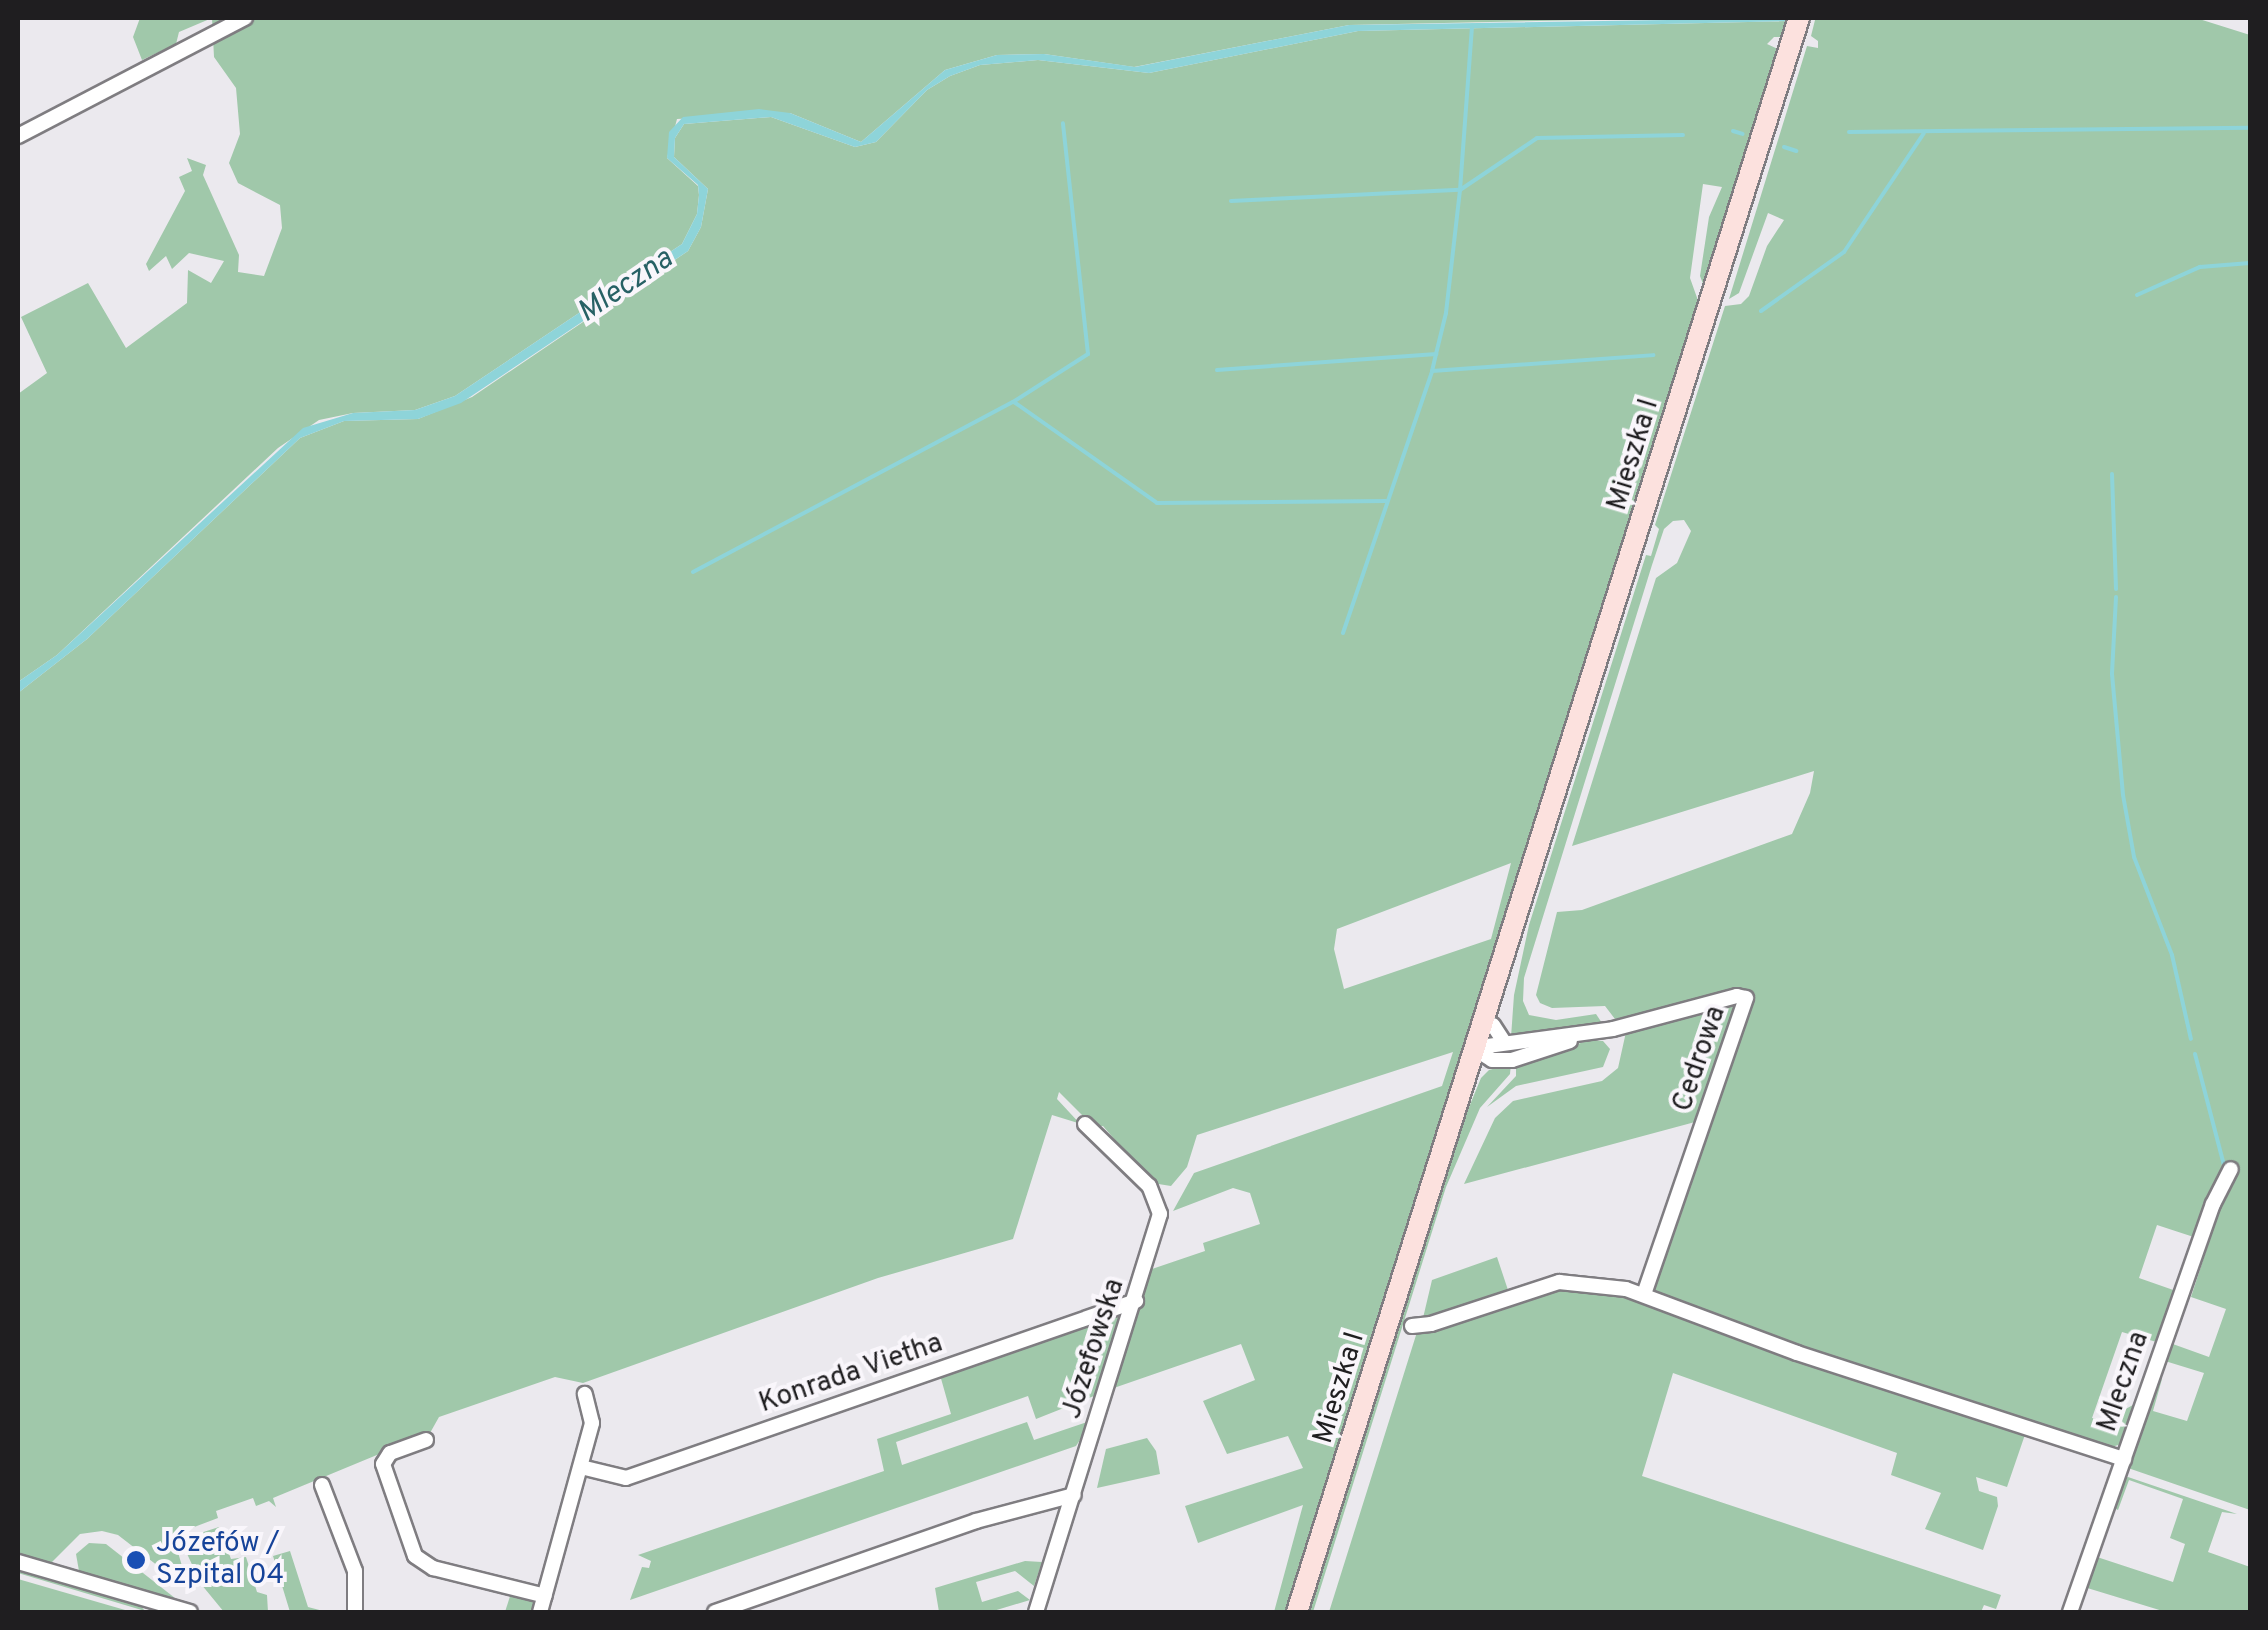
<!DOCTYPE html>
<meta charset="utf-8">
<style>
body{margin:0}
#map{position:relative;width:2268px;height:1630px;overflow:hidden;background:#ebe9ee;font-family:Overpass,sans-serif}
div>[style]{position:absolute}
.green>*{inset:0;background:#a0c8aa}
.water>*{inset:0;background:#8ed4d9}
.stream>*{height:4px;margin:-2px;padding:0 2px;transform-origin:2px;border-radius:2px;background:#8ed4d9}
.roads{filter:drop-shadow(2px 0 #7f7d81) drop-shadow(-2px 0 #7f7d81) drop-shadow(0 2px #7f7d81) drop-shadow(0 -2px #7f7d81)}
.street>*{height:14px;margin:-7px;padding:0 7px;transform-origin:7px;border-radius:7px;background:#fff}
.secondary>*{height:20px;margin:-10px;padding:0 10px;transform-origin:10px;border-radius:10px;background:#fce1de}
.dots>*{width:28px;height:28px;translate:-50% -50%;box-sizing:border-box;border:5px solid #f9f6fb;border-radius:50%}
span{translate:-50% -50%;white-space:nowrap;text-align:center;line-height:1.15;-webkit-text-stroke:8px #f9f6fb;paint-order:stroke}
.street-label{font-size:28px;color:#1f1e20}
.transit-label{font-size:28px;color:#164399}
.left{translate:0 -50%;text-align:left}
.water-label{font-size:30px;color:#276165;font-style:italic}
.frame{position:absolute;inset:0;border:20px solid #1f1e20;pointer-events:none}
</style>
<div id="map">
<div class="green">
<div style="clip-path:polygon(140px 18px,1685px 18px,1349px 25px,1134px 67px,1044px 54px,997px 55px,945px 70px,861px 142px,790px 113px,677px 119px,667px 158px,698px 186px,699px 195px,697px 214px,682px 244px,455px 396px,415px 410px,353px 413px,319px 420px,278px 448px,57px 655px,18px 682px,18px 394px,47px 373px,21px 317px,88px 283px,126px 348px,187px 303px,188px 270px,211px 283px,224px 261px,189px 253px,172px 269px,166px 256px,149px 271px,146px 264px,185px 191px,179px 177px,192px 171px,187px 158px,206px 165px,203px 175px,239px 255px,238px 272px,264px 276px,282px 228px,280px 205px,238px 183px,229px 163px,240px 134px,236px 88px,214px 57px,212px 18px,179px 32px,176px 44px,142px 60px,133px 37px)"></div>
<div style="clip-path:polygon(1932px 18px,2196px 18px,2250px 35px,2250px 1510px,2128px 1468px,2158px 1381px,2162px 1379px,2153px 1411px,2187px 1421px,2204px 1373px,2165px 1361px,2170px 1343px,2209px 1357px,2226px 1309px,2191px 1297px,2209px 1242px,2157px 1225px,2139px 1278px,2179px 1292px,2160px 1343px,2122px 1332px,2092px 1418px,2105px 1420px,2133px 1405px,2121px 1444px,2112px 1447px,2085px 1441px,2029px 1423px,2007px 1487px,1976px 1477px,1979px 1491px,1997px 1497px,1998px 1506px,1983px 1550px,1925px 1529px,1941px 1493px,1891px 1475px,1897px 1453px,1673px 1373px,1642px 1476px,2001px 1595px,1996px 1609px,1984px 1605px,1981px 1612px,1329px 1612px,1417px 1332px,1563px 1286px,1635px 1296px,1695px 1122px,1464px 1184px,1495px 1118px,1513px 1101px,1602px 1081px,1618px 1068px,1626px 1032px,1738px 1005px,1751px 996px,1743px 989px,1615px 1019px,1605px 1006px,1552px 1008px,1540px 1003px,1536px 995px,1557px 912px,1582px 910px,1792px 834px,1810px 793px,1814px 771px,1572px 846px,1656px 578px,1677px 563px,1691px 531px,1684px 520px,1673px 521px,1664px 529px,1652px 565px,1524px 978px,1523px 1001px,1529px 1015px,1556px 1020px,1596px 1014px,1602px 1023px,1511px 1037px,1514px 995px,1529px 925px,1646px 555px,1651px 556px,1659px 529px,1655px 525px,1725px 306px,1741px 304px,1749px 296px,1767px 246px,1784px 220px,1768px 213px,1739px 293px,1729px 299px,1807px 46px,1818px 48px,1818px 41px,1811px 36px,1815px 20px)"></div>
<div style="clip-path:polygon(evenodd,1788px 21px,1784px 37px,1774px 37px,1767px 44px,1780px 50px,1705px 289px,1700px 276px,1709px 217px,1722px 187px,1703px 184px,1690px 278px,1700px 306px,1288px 1612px,1274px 1612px,1303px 1505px,1198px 1543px,1185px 1506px,1303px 1468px,1288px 1436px,1227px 1454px,1203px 1401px,1255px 1380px,1241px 1344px,1108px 1390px,1152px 1269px,1205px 1251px,1203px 1243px,1260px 1224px,1250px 1193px,1233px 1188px,1173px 1211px,1194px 1173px,1442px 1086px,1453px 1052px,1197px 1135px,1187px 1167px,1171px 1186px,1152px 1183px,1103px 1126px,1094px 1127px,1059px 1092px,1057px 1099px,1096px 1141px,1078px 1123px,1052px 1115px,1013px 1239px,878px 1278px,583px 1383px,555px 1377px,439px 1417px,430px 1433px,273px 1498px,276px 1507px,269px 1501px,256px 1506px,253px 1498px,216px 1511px,218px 1518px,181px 1532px,175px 1542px,189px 1590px,118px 1535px,102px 1531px,80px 1534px,51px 1563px,18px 1555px,18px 693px,87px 639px,300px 438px,344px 421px,418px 419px,472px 397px,688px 251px,701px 227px,708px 189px,674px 157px,675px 138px,684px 124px,771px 117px,855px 147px,876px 142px,927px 90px,950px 76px,980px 65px,1038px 60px,1149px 73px,1358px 31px,1788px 21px,1511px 863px,1491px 939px,1344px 989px,1334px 949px,1337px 929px,1511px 863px)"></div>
<div style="clip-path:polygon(1590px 1040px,1603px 1041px,1610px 1049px,1603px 1067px,1516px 1086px,1487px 1107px,1516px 1076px,1516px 1064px)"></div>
<div style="clip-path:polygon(1511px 1064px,1510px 1074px,1480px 1108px,1446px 1187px,1313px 1612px,1306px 1612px,1448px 1158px,1481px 1078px,1489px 1070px)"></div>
<div style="clip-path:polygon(1497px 1257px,1508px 1290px,1555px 1274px,1558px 1279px,1423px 1318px,1432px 1280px)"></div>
<div style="clip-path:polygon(1125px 1311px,1099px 1394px,1036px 1419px,1028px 1396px,896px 1442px,902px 1465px,1027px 1422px,1034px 1440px,1093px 1420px,1076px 1446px,630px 1600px,642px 1567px,649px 1568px,651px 1561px,638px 1555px,884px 1471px,877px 1439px,951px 1414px,940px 1375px)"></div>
<div style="clip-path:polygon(1147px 1438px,1156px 1451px,1160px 1474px,1097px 1488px,1106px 1449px)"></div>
<div style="clip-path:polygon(2128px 1477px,2237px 1514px,2222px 1512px,2208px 1552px,2250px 1567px,2250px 1612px,2166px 1612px,2084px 1587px,2094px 1556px,2173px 1582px,2185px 1544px,2170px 1538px,2183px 1499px,2129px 1480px,2118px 1510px,2112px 1507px,2123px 1478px)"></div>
<div style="clip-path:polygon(219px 1527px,231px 1559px,246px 1557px,257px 1592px,267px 1595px,268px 1612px,224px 1612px,201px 1584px,183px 1545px,188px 1537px)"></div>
<div style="clip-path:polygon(89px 1543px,106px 1544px,180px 1602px,79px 1571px,76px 1554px)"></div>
<div style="clip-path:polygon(290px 1551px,308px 1607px,327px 1612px,290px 1612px,273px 1556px)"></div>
<div style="clip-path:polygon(1025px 1561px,1042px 1562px,1034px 1586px,1015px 1571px,976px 1582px,982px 1602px,1018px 1591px,1030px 1600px,990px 1612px,939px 1612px,935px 1588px)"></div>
<div style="clip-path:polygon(18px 1569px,139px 1604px,145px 1611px,18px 1573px)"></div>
<div style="clip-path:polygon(18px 1579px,132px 1612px,18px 1612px)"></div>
<div style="clip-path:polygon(511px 1593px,535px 1602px,532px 1612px,505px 1612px)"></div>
</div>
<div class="water">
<div style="clip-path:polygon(1789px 18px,1788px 21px,1358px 31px,1149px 73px,1038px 60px,980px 65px,950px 76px,927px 90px,876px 142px,855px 147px,771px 117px,684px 124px,675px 138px,674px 157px,708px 189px,701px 227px,688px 251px,461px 403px,418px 419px,344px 421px,300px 438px,87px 639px,18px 693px,18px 682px,57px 655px,303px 428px,353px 413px,415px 410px,455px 396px,682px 244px,697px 214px,699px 195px,698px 185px,667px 158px,669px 132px,683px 117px,759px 109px,790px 113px,861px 142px,945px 70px,997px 55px,1044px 54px,1135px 67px,1349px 25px)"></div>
</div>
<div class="stream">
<div style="left:1733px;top:131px;width:10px;rotate:17deg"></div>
<div style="left:1849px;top:132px;width:401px;rotate:-0.6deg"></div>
<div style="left:1784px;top:147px;width:13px;rotate:18deg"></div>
<div style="left:1460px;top:190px;width:93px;rotate:-34deg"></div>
<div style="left:1537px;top:138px;width:146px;rotate:-1.2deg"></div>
<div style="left:1460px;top:190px;width:165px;rotate:-85.8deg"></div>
<div style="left:1231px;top:201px;width:229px;rotate:-2.8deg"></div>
<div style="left:1460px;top:190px;width:124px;rotate:96.5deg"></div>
<div style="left:1446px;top:313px;width:42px;rotate:103.7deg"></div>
<div style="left:2137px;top:295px;width:69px;rotate:-24deg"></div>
<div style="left:2200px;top:267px;width:50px;rotate:-4.6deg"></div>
<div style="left:1761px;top:311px;width:102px;rotate:-35.4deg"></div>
<div style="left:1844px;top:252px;width:143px;rotate:-56.1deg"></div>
<div style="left:1217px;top:370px;width:220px;rotate:-4.2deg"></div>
<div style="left:1436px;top:354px;width:17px;rotate:103deg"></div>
<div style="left:1014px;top:402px;width:175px;rotate:35.2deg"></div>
<div style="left:1157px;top:503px;width:230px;rotate:-0.5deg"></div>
<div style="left:2112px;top:474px;width:115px;rotate:88deg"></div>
<div style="left:693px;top:572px;width:362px;rotate:-28deg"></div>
<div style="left:1013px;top:402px;width:89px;rotate:-32.6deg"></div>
<div style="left:1088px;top:354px;width:232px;rotate:-96.2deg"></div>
<div style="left:2116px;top:597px;width:77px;rotate:93deg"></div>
<div style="left:2112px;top:674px;width:121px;rotate:84.8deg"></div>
<div style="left:2123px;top:795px;width:63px;rotate:79.9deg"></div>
<div style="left:2134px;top:857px;width:105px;rotate:68.8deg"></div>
<div style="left:2172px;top:955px;width:86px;rotate:77.3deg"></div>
<div style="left:1343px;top:633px;width:277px;rotate:-71.2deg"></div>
<div style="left:1432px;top:371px;width:222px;rotate:-4.1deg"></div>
<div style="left:2195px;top:1054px;width:115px;rotate:75.4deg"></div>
</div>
<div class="roads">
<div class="street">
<div style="left:18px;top:136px;width:256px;rotate:-27.5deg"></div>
<div style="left:1493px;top:1025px;width:20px;rotate:57deg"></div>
<div style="left:1473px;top:1048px;width:141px;rotate:-7.7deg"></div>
<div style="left:1613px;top:1029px;width:128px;rotate:-14.9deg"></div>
<div style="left:1737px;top:996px;width:9px;rotate:13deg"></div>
<div style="left:1746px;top:998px;width:313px;rotate:109deg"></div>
<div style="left:1473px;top:1048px;width:22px;rotate:32deg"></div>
<div style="left:1492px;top:1060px;width:20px"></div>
<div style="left:1512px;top:1060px;width:61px;rotate:-18.1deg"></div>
<div style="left:1412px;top:1326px;width:19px;rotate:-6deg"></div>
<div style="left:1431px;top:1324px;width:135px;rotate:-18.2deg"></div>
<div style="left:1559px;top:1282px;width:67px;rotate:6deg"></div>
<div style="left:1626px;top:1289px;width:183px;rotate:20.5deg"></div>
<div style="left:1797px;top:1353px;width:344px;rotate:18deg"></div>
<div style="left:426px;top:1440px;width:38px;rotate:160deg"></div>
<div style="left:390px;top:1453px;width:13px;rotate:122deg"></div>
<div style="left:383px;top:1464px;width:97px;rotate:70.8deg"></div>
<div style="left:415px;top:1556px;width:22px;rotate:34deg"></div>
<div style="left:433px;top:1568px;width:115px;rotate:14deg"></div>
<div style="left:581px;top:1467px;width:46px;rotate:13.7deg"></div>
<div style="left:626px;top:1478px;width:540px;rotate:-19.14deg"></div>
<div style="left:322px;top:1485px;width:92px;rotate:69deg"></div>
<div style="left:355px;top:1571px;width:41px;rotate:90deg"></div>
<div style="left:18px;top:1562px;width:179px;rotate:16.2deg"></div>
<div style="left:540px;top:1612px;width:196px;rotate:-74.6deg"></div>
<div style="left:592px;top:1423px;width:30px;rotate:-104deg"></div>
<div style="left:715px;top:1612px;width:276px;rotate:-19.2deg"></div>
<div style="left:976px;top:1521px;width:101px;rotate:-14.9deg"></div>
<div style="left:1036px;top:1612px;width:417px;rotate:-72.7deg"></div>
<div style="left:1160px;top:1214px;width:30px;rotate:-111deg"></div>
<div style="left:1149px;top:1186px;width:89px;rotate:-135.9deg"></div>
<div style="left:2070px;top:1612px;width:432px;rotate:-70.7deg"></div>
<div style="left:2213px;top:1204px;width:39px;rotate:-63deg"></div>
</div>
<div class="secondary">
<div style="left:1297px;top:1612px;width:1671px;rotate:-72.52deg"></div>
</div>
</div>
<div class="dots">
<div style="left:136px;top:1560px;background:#1a4fb4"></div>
</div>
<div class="street-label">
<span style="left:1634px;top:455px;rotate:-73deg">Mieszka I</span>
<span style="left:1700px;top:1059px;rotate:-71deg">Cedrowa</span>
<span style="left:1094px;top:1349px;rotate:-72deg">Józefowska</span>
<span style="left:851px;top:1374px;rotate:-19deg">Konrada Vietha</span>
<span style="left:2124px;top:1382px;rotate:-71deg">Mleczna</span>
<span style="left:1340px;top:1388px;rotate:-73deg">Mieszka I</span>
</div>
<div class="transit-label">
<span class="left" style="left:156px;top:1560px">Józefów /<br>Szpital 04</span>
</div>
<div class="water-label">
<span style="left:626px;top:287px;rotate:-34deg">Mleczna</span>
</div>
<div class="frame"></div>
</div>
